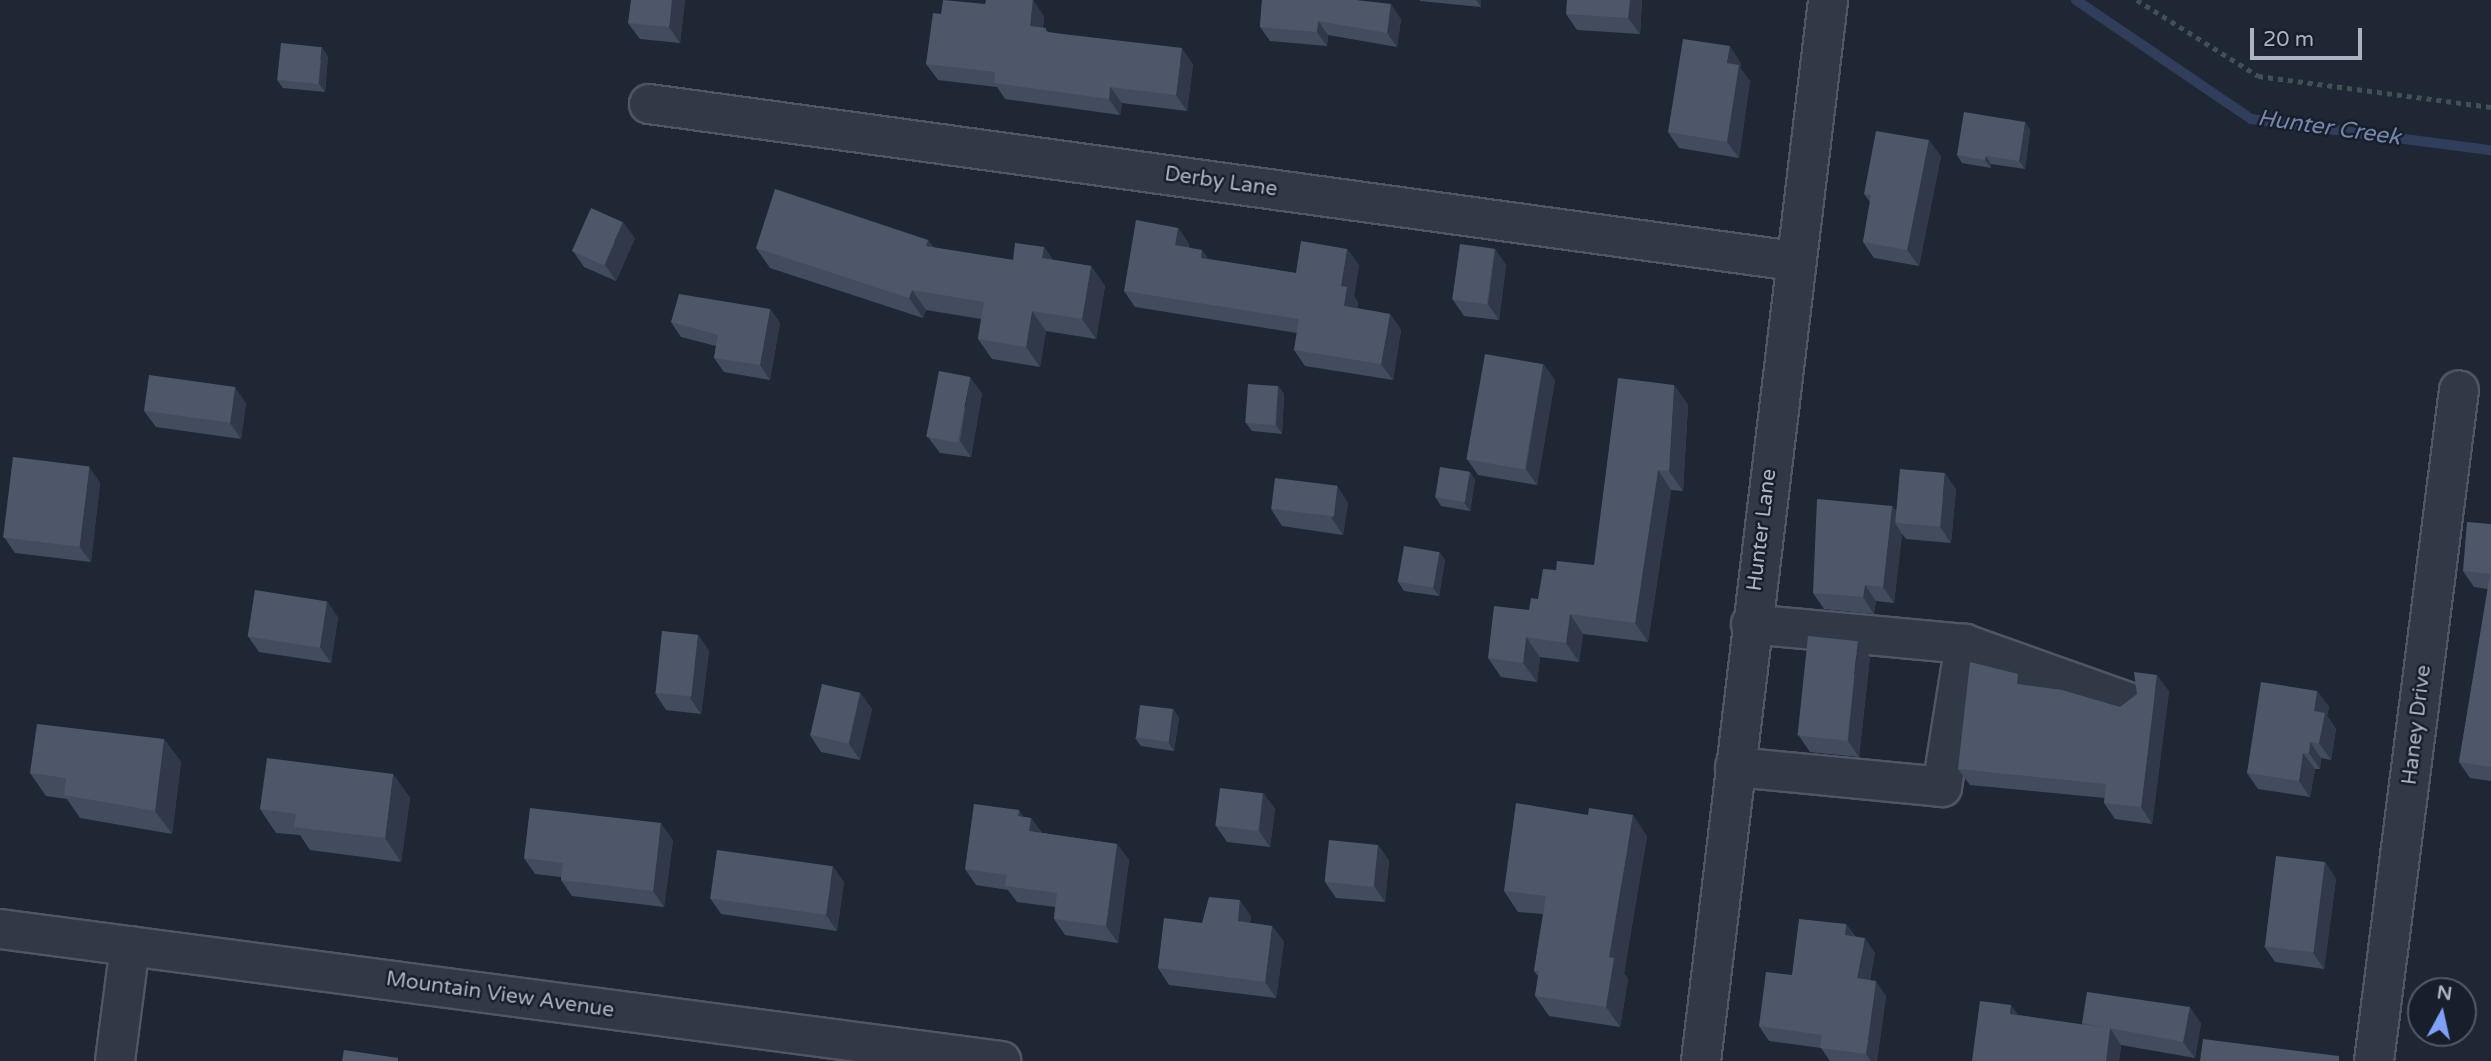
<!DOCTYPE html>
<style>
body{margin:0}
#map{position:relative;width:2491px;height:1061px;overflow:hidden;background:#1f2735;font-family:"Varela Round",sans-serif}
div>[style]{position:absolute}
.stream>*{height:10px;margin:-5px;padding:0 5px;transform-origin:5px;border-radius:5px;background:#313e5b}
.path>*{height:4.5px;margin-top:-2.25px;transform-origin:0;background:repeating-linear-gradient(90deg,#405156 0 5px,transparent 0 10px)}
.roads{filter:drop-shadow(2px 0 #505664) drop-shadow(-2px 0 #505664) drop-shadow(0 2px #505664) drop-shadow(0 -2px #505664)}
.minor>*{height:38px;margin:-19px;padding:0 19px;transform-origin:19px;border-radius:19px;background:#323946}
.wall>*{inset:0;background:#434c5e}
.shaded-wall>*{inset:0;background:#303849}
.building>*{inset:0;background:#4e5769;transform-origin:0 0}
span{translate:-50% -50%;white-space:nowrap;text-align:center;line-height:1.15;-webkit-text-stroke:5px #181e2a;paint-order:stroke}
.street-label{font-size:21px;color:#acb3c3}
.water-label{font-size:23px;color:#7486ac;font-style:italic}
.north{position:absolute;left:2407px;top:977px;width:70px;height:70px;box-sizing:border-box;background:#181e2a;border:2px solid #535a67;border-radius:50%;rotate:8deg;font-size:19px;font-weight:700;line-height:28px;text-align:center;color:#acb3c3}
.north::after{content:'';display:block;margin:auto;width:24px;height:32px;background:#7ea1f7;clip-path:polygon(50% 0,100% 100%,50% 72%,0 100%)}
.scale{position:absolute;left:2250px;top:28px;width:112px;height:32px;box-sizing:border-box;border:4px solid #acb3c3;border-top:0;padding-left:9px;font-size:21px;line-height:24px;white-space:nowrap;color:#acb3c3;-webkit-text-stroke:5px #181e2a;paint-order:stroke}
</style>
<div id="map">
<div class="stream">
<div style="left:2076px;top:0;width:212px;rotate:34.2deg"></div>
<div style="left:2251px;top:119px;width:242px;rotate:7.4deg"></div>
</div>
<div class="path">
<div style="left:2137px;top:0;width:143px;rotate:32.1deg"></div>
<div style="left:2258px;top:76px;width:235px;rotate:7.6deg"></div>
</div>
<div class="roads">
<div class="minor">
<div style="left:649px;top:104px;width:1155px;rotate:7.81deg"></div>
<div style="left:1965px;top:644px;width:173px;rotate:19.6deg"></div>
<div style="left:1735px;top:767px;width:208px;rotate:5.5deg"></div>
<div style="left:1942px;top:787px;width:145px;rotate:-80.9deg"></div>
<div style="left:1965px;top:644px;width:215px;rotate:-174.7deg"></div>
<div style="left:0;top:929px;width:1010px;rotate:7.51deg"></div>
<div style="left:115px;top:1061px;width:116px;rotate:-82.6deg"></div>
<div style="left:1701px;top:1061px;width:1069px;rotate:-83.17deg"></div>
<div style="left:2374px;top:1061px;width:676px;rotate:-82.78deg"></div>
</div>
</div>
<div class="wall">
<div style="clip-path:polygon(685px 0,680px 43px,640px 39px,628px 23px)"></div>
<div style="clip-path:polygon(1262px 0,1401px 19px,1397px 47px,1328px 35px,1327px 46px,1270px 41px,1260px 27px)"></div>
<div style="clip-path:polygon(1420px 0,1481px 0,1481px 7px,1420px 1px)"></div>
<div style="clip-path:polygon(1642px 0,1640px 34px,1577px 30px,1566px 14px)"></div>
<div style="clip-path:polygon(941px 14px,1044px 16px,1043px 28px,1049px 32px,1193px 64px,1187px 111px,1122px 103px,1120px 115px,1005px 99px,997px 87px,938px 80px,926px 64px)"></div>
<div style="clip-path:polygon(328px 56px,325px 92px,283px 88px,277px 80px)"></div>
<div style="clip-path:polygon(1741px 63px,1740px 68px,1750px 81px,1739px 158px,1679px 148px,1668px 132px)"></div>
<div style="clip-path:polygon(2025px 122px,2030px 130px,2025px 169px,1991px 164px,1991px 168px,1962px 163px,1957px 155px)"></div>
<div style="clip-path:polygon(1941px 156px,1919px 266px,1874px 258px,1863px 242px,1870px 202px,1864px 194px)"></div>
<div style="clip-path:polygon(1178px 228px,1189px 244px,1189px 248px,1209px 259px,1296px 273px,1347px 249px,1359px 265px,1354px 296px,1358px 303px,1357px 308px,1390px 314px,1401px 330px,1393px 380px,1305px 366px,1294px 350px,1297px 333px,1135px 307px,1124px 291px)"></div>
<div style="clip-path:polygon(635px 238px,616px 281px,584px 267px,573px 251px)"></div>
<div style="clip-path:polygon(928px 240px,934px 248px,1013px 260px,1044px 247px,1053px 260px,1091px 266px,1105px 286px,1096px 339px,1046px 331px,1040px 367px,992px 359px,978px 339px,981px 319px,926px 310px,923px 318px,770px 268px,756px 248px)"></div>
<div style="clip-path:polygon(1495px 249px,1506px 265px,1499px 320px,1464px 316px,1453px 300px)"></div>
<div style="clip-path:polygon(770px 309px,780px 323px,770px 380px,724px 372px,714px 358px,716px 346px,681px 337px,671px 322px)"></div>
<div style="clip-path:polygon(1543px 364px,1555px 380px,1537px 485px,1478px 475px,1467px 459px)"></div>
<div style="clip-path:polygon(1674px 385px,1688px 405px,1683px 491px,1671px 490px,1648px 642px,1583px 634px,1579px 662px,1540px 657px,1537px 682px,1501px 677px,1488px 658px,1538px 599px,1556px 570px,1594px 565px)"></div>
<div style="clip-path:polygon(1278px 386px,1284px 394px,1282px 434px,1252px 431px,1246px 423px)"></div>
<div style="clip-path:polygon(982px 393px,971px 457px,940px 453px,928px 437px)"></div>
<div style="clip-path:polygon(246px 403px,241px 439px,156px 427px,144px 411px)"></div>
<div style="clip-path:polygon(89px 467px,100px 483px,91px 562px,15px 553px,4px 537px)"></div>
<div style="clip-path:polygon(1470px 472px,1475px 480px,1470px 511px,1441px 506px,1436px 498px)"></div>
<div style="clip-path:polygon(1337px 486px,1348px 503px,1343px 535px,1282px 526px,1271px 509px)"></div>
<div style="clip-path:polygon(1956px 489px,1951px 543px,1906px 539px,1902px 534px,1894px 603px,1876px 601px,1874px 614px,1824px 609px,1813px 593px,1892px 506px,1896px 511px)"></div>
<div style="clip-path:polygon(2491px 524px,2491px 781px,2470px 778px,2459px 762px,2488px 589px,2474px 587px,2463px 571px)"></div>
<div style="clip-path:polygon(1439px 552px,1445px 560px,1439px 596px,1404px 591px,1398px 582px)"></div>
<div style="clip-path:polygon(338px 617px,331px 663px,259px 652px,248px 636px)"></div>
<div style="clip-path:polygon(698px 635px,709px 651px,701px 714px,666px 710px,655px 693px)"></div>
<div style="clip-path:polygon(1870px 657px,1859px 757px,1810px 752px,1799px 736px)"></div>
<div style="clip-path:polygon(2026px 686px,2120px 707px,2169px 691px,2152px 824px,2115px 819px,2104px 803px,2105px 798px,1970px 785px,1958px 769px)"></div>
<div style="clip-path:polygon(2317px 691px,2329px 707px,2327px 716px,2336px 729px,2331px 760px,2321px 758px,2320px 769px,2315px 769px,2310px 797px,2258px 789px,2247px 773px)"></div>
<div style="clip-path:polygon(860px 693px,872px 709px,860px 760px,821px 752px,810px 735px)"></div>
<div style="clip-path:polygon(1173px 709px,1179px 718px,1174px 751px,1141px 746px,1135px 738px)"></div>
<div style="clip-path:polygon(164px 739px,181px 762px,172px 834px,80px 818px,67px 799px,46px 796px,30px 773px)"></div>
<div style="clip-path:polygon(393px 774px,410px 798px,401px 862px,310px 850px,300px 835px,276px 833px,260px 809px)"></div>
<div style="clip-path:polygon(1263px 793px,1275px 809px,1270px 847px,1227px 842px,1216px 826px)"></div>
<div style="clip-path:polygon(1019px 810px,1023px 817px,1031px 818px,1042px 833px,1117px 844px,1129px 860px,1118px 943px,1065px 935px,1054px 919px,1055px 907px,1017px 902px,1008px 890px,976px 885px,965px 869px)"></div>
<div style="clip-path:polygon(1647px 836px,1624px 973px,1628px 979px,1620px 1027px,1549px 1016px,1535px 996px,1538px 976px,1534px 971px,1543px 914px,1518px 912px,1504px 891px)"></div>
<div style="clip-path:polygon(673px 840px,664px 907px,572px 896px,561px 880px,561px 877px,535px 874px,524px 858px)"></div>
<div style="clip-path:polygon(1378px 845px,1389px 861px,1385px 902px,1336px 898px,1325px 882px)"></div>
<div style="clip-path:polygon(2325px 862px,2336px 879px,2324px 969px,2275px 962px,2264px 946px)"></div>
<div style="clip-path:polygon(844px 882px,837px 931px,721px 914px,710px 898px)"></div>
<div style="clip-path:polygon(1251px 916px,1250px 923px,1272px 926px,1284px 942px,1276px 998px,1169px 985px,1158px 968px,1202px 923px)"></div>
<div style="clip-path:polygon(1846px 924px,1855px 936px,1875px 953px,1870px 980px,1886px 996px,1877px 1061px,1830px 1061px,1821px 1048px,1769px 1041px,1759px 1026px,1792px 975px)"></div>
<div style="clip-path:polygon(2019px 1015px,2083px 1025px,2082px 1023px,2201px 1023px,2195px 1058px,2121px 1045px,2119px 1061px,1972px 1061px)"></div>
</div>
<div class="shaded-wall">
<div style="clip-path:polygon(672px 0,685px 0,680px 43px,669px 27px)"></div>
<div style="clip-path:polygon(1033px 0,1044px 16px,1041px 43px,1030px 26px)"></div>
<div style="clip-path:polygon(1476px 0,1481px 0,1481px 7px)"></div>
<div style="clip-path:polygon(1630px 0,1642px 0,1640px 34px,1628px 18px)"></div>
<div style="clip-path:polygon(1391px 4px,1401px 19px,1397px 47px,1387px 33px)"></div>
<div style="clip-path:polygon(1318px 21px,1328px 35px,1327px 46px,1317px 32px)"></div>
<div style="clip-path:polygon(1730px 46px,1741px 63px,1740px 68px,1750px 81px,1739px 158px,1727px 142px,1727px 63px)"></div>
<div style="clip-path:polygon(322px 47px,328px 56px,325px 92px,319px 84px)"></div>
<div style="clip-path:polygon(1182px 48px,1193px 64px,1187px 111px,1176px 95px)"></div>
<div style="clip-path:polygon(1110px 87px,1122px 103px,1120px 115px,1109px 99px)"></div>
<div style="clip-path:polygon(2025px 122px,2030px 130px,2025px 169px,2019px 161px)"></div>
<div style="clip-path:polygon(1929px 140px,1941px 156px,1919px 266px,1907px 250px)"></div>
<div style="clip-path:polygon(1986px 156px,1991px 164px,1991px 168px,1985px 160px)"></div>
<div style="clip-path:polygon(623px 222px,635px 238px,616px 281px,605px 265px)"></div>
<div style="clip-path:polygon(1178px 228px,1189px 244px,1186px 262px,1175px 245px)"></div>
<div style="clip-path:polygon(928px 240px,942px 260px,926px 246px)"></div>
<div style="clip-path:polygon(1044px 247px,1058px 267px,1042px 258px)"></div>
<div style="clip-path:polygon(1347px 249px,1359px 265px,1354px 296px,1358px 303px,1355px 322px,1344px 306px,1341px 286px)"></div>
<div style="clip-path:polygon(1495px 249px,1506px 265px,1499px 320px,1488px 304px)"></div>
<div style="clip-path:polygon(1202px 250px,1214px 266px,1201px 258px)"></div>
<div style="clip-path:polygon(1091px 266px,1105px 286px,1096px 339px,1082px 319px)"></div>
<div style="clip-path:polygon(912px 290px,926px 310px,923px 318px,909px 298px)"></div>
<div style="clip-path:polygon(770px 309px,780px 323px,770px 380px,760px 365px)"></div>
<div style="clip-path:polygon(1032px 311px,1046px 331px,1040px 367px,1026px 347px)"></div>
<div style="clip-path:polygon(1390px 314px,1401px 330px,1393px 380px,1381px 364px)"></div>
<div style="clip-path:polygon(1543px 364px,1555px 380px,1537px 485px,1526px 469px)"></div>
<div style="clip-path:polygon(970px 377px,982px 393px,971px 457px,960px 441px)"></div>
<div style="clip-path:polygon(1674px 385px,1688px 405px,1683px 491px,1669px 471px)"></div>
<div style="clip-path:polygon(1278px 386px,1284px 394px,1282px 434px,1276px 425px)"></div>
<div style="clip-path:polygon(235px 387px,246px 403px,241px 439px,230px 423px)"></div>
<div style="clip-path:polygon(89px 467px,100px 483px,91px 562px,79px 546px)"></div>
<div style="clip-path:polygon(1658px 470px,1671px 490px,1648px 642px,1635px 623px)"></div>
<div style="clip-path:polygon(1470px 472px,1475px 480px,1470px 511px,1464px 503px)"></div>
<div style="clip-path:polygon(1945px 473px,1956px 489px,1951px 543px,1940px 527px)"></div>
<div style="clip-path:polygon(1337px 486px,1348px 503px,1343px 535px,1332px 519px)"></div>
<div style="clip-path:polygon(1892px 506px,1904px 522px,1895px 523px,1902px 534px,1894px 603px,1883px 587px)"></div>
<div style="clip-path:polygon(1439px 552px,1445px 560px,1439px 596px,1433px 588px)"></div>
<div style="clip-path:polygon(1865px 585px,1876px 601px,1874px 614px,1863px 597px)"></div>
<div style="clip-path:polygon(327px 601px,338px 617px,331px 663px,320px 647px)"></div>
<div style="clip-path:polygon(1570px 614px,1583px 634px,1579px 662px,1566px 643px)"></div>
<div style="clip-path:polygon(698px 635px,709px 651px,701px 714px,690px 698px)"></div>
<div style="clip-path:polygon(1526px 637px,1540px 657px,1537px 682px,1523px 663px)"></div>
<div style="clip-path:polygon(1858px 641px,1870px 657px,1859px 757px,1848px 741px)"></div>
<div style="clip-path:polygon(2018px 674px,2030px 690px,2017px 684px)"></div>
<div style="clip-path:polygon(2157px 675px,2169px 691px,2152px 824px,2141px 807px)"></div>
<div style="clip-path:polygon(2317px 691px,2329px 707px,2327px 716px,2336px 729px,2331px 760px,2319px 743px,2314px 711px)"></div>
<div style="clip-path:polygon(860px 693px,872px 709px,860px 760px,849px 744px)"></div>
<div style="clip-path:polygon(1173px 709px,1179px 718px,1174px 751px,1168px 742px)"></div>
<div style="clip-path:polygon(164px 739px,181px 762px,172px 834px,155px 811px)"></div>
<div style="clip-path:polygon(2310px 742px,2321px 758px,2320px 769px,2309px 753px)"></div>
<div style="clip-path:polygon(2303px 753px,2315px 769px,2310px 797px,2299px 781px)"></div>
<div style="clip-path:polygon(393px 774px,410px 798px,401px 862px,385px 838px)"></div>
<div style="clip-path:polygon(1263px 793px,1275px 809px,1270px 847px,1259px 831px)"></div>
<div style="clip-path:polygon(1019px 810px,1030px 826px,1031px 818px,1042px 834px,1040px 848px,1018px 816px)"></div>
<div style="clip-path:polygon(1633px 815px,1647px 836px,1624px 973px,1628px 979px,1620px 1027px,1606px 1007px,1609px 957px)"></div>
<div style="clip-path:polygon(661px 823px,673px 840px,664px 907px,653px 891px)"></div>
<div style="clip-path:polygon(1117px 844px,1129px 860px,1118px 943px,1106px 926px)"></div>
<div style="clip-path:polygon(1378px 845px,1389px 861px,1385px 902px,1374px 886px)"></div>
<div style="clip-path:polygon(2325px 862px,2336px 879px,2324px 969px,2313px 953px)"></div>
<div style="clip-path:polygon(833px 866px,844px 882px,837px 931px,826px 915px)"></div>
<div style="clip-path:polygon(1240px 900px,1251px 916px,1249px 937px,1238px 921px)"></div>
<div style="clip-path:polygon(1846px 924px,1856px 939px,1845px 935px)"></div>
<div style="clip-path:polygon(1272px 926px,1284px 942px,1276px 998px,1265px 982px)"></div>
<div style="clip-path:polygon(1865px 938px,1875px 953px,1867px 993px,1857px 978px)"></div>
<div style="clip-path:polygon(1876px 981px,1886px 996px,1877px 1061px,1871px 1061px,1866px 1054px)"></div>
<div style="clip-path:polygon(2011px 1005px,2023px 1021px,2010px 1014px)"></div>
<div style="clip-path:polygon(2190px 1007px,2201px 1023px,2195px 1058px,2183px 1042px)"></div>
<div style="clip-path:polygon(2110px 1028px,2121px 1045px,2119px 1061px,2106px 1061px)"></div>
</div>
<div class="building">
<div style="clip-path:polygon(631px 0,672px 0,669px 27px,628px 23px)"></div>
<div style="clip-path:polygon(943px 0,985px 4px,986px 0,1033px 0,1030px 26px,1046px 28px,1046px 32px,1182px 48px,1176px 95px,1110px 87px,1109px 99px,994px 83px,995px 72px,926px 64px,933px 13px,941px 14px)"></div>
<div style="clip-path:polygon(1262px 0,1356px 0,1391px 4px,1387px 33px,1318px 21px,1317px 32px,1260px 27px)"></div>
<div style="clip-path:polygon(1567px 0,1630px 0,1628px 18px,1566px 14px)"></div>
<div style="clip-path:polygon(1683px 39px,1730px 46px,1727px 63px,1739px 65px,1727px 142px,1668px 132px)"></div>
<div style="left:281px;top:43px;width:41px;height:37px;rotate:6deg"></div>
<div style="clip-path:polygon(1964px 112px,2025px 122px,2019px 161px,1986px 156px,1985px 160px,1957px 155px)"></div>
<div style="clip-path:polygon(1876px 131px,1929px 140px,1907px 250px,1863px 242px,1871px 195px,1864px 194px)"></div>
<div style="clip-path:polygon(775px 189px,928px 240px,926px 246px,1013px 260px,1015px 243px,1044px 247px,1042px 258px,1091px 266px,1082px 319px,1032px 311px,1026px 347px,978px 339px,984px 302px,912px 290px,909px 298px,756px 248px)"></div>
<div style="left:591px;top:208px;width:35px;height:47px;rotate:24deg"></div>
<div style="clip-path:polygon(1136px 220px,1178px 228px,1175px 245px,1202px 250px,1201px 258px,1296px 273px,1301px 241px,1347px 249px,1341px 286px,1347px 287px,1344px 306px,1390px 314px,1381px 364px,1294px 350px,1299px 319px,1124px 291px)"></div>
<div style="left:1460px;top:244px;width:35px;height:56px;rotate:8deg"></div>
<div style="clip-path:polygon(679px 294px,770px 309px,760px 365px,714px 358px,718px 335px,671px 322px)"></div>
<div style="left:1485px;top:354px;width:59px;height:107px;rotate:10deg"></div>
<div style="left:939px;top:371px;width:32px;height:67px;rotate:11deg"></div>
<div style="left:149px;top:375px;width:87px;height:36px;rotate:8deg"></div>
<div style="clip-path:polygon(1618px 378px,1674px 385px,1669px 471px,1658px 470px,1635px 623px,1570px 614px,1566px 643px,1526px 637px,1523px 663px,1488px 658px,1494px 606px,1529px 610px,1531px 598px,1538px 599px,1543px 569px,1556px 570px,1557px 561px,1594px 565px)"></div>
<div style="left:1248px;top:384px;width:30px;height:39px;rotate:4deg"></div>
<div style="left:13px;top:457px;width:77px;height:81px;rotate:7deg"></div>
<div style="left:1440px;top:467px;width:30px;height:31px;rotate:9deg"></div>
<div style="left:1900px;top:469px;width:45px;height:54px;rotate:5deg"></div>
<div style="left:1275px;top:478px;width:63px;height:31px;rotate:7deg"></div>
<div style="clip-path:polygon(1817px 499px,1892px 506px,1883px 587px,1865px 585px,1863px 597px,1813px 593px)"></div>
<div style="clip-path:polygon(2467px 522px,2491px 524px,2491px 767px,2459px 762px,2490px 574px,2463px 571px)"></div>
<div style="left:1404px;top:546px;width:36px;height:36px;rotate:10deg"></div>
<div style="left:255px;top:590px;width:73px;height:47px;rotate:9deg"></div>
<div style="left:662px;top:631px;width:36px;height:62px;rotate:6deg"></div>
<div style="left:1808px;top:636px;width:50px;height:100px;rotate:6deg"></div>
<div style="clip-path:polygon(1970px 662px,2018px 674px,2017px 684px,2062px 690px,2120px 707px,2137px 694px,2134px 672px,2157px 675px,2141px 807px,2104px 803px,2106px 784px,1958px 769px)"></div>
<div style="clip-path:polygon(2261px 682px,2317px 691px,2314px 711px,2325px 713px,2319px 743px,2310px 742px,2309px 753px,2303px 753px,2299px 781px,2247px 773px)"></div>
<div style="left:822px;top:684px;width:39px;height:52px;rotate:13deg"></div>
<div style="left:1140px;top:705px;width:33px;height:33px;rotate:7deg"></div>
<div style="clip-path:polygon(37px 724px,164px 739px,155px 811px,64px 795px,66px 778px,30px 773px)"></div>
<div style="clip-path:polygon(267px 758px,393px 774px,385px 838px,294px 827px,296px 814px,260px 809px)"></div>
<div style="left:1220px;top:788px;width:43px;height:38px;rotate:7deg"></div>
<div style="clip-path:polygon(1516px 803px,1588px 815px,1589px 808px,1633px 815px,1609px 957px,1614px 958px,1606px 1007px,1535px 996px,1539px 971px,1534px 971px,1546px 896px,1504px 891px)"></div>
<div style="clip-path:polygon(974px 804px,1019px 810px,1018px 816px,1031px 818px,1029px 831px,1117px 844px,1106px 926px,1054px 919px,1057px 893px,1005px 886px,1007px 875px,965px 869px)"></div>
<div style="clip-path:polygon(530px 808px,661px 823px,653px 891px,561px 880px,563px 863px,524px 858px)"></div>
<div style="left:1329px;top:840px;width:49px;height:42px;rotate:6deg"></div>
<div style="left:717px;top:850px;width:117px;height:49px;rotate:8deg"></div>
<div style="left:2276px;top:856px;width:49px;height:91px;rotate:7deg"></div>
<div style="clip-path:polygon(1209px 897px,1240px 900px,1238px 921px,1272px 926px,1265px 982px,1158px 968px,1164px 918px,1202px 923px)"></div>
<div style="clip-path:polygon(1799px 919px,1846px 924px,1845px 935px,1865px 938px,1857px 978px,1876px 981px,1866px 1054px,1820px 1048px,1822px 1035px,1759px 1026px,1766px 972px,1792px 975px)"></div>
<div style="clip-path:polygon(2087px 992px,2190px 1007px,2183px 1042px,2110px 1028px,2106px 1061px,1972px 1061px,1980px 1001px,2011px 1005px,2010px 1014px,2108px 1028px,2082px 1023px)"></div>
<div style="clip-path:polygon(2203px 1039px,2339px 1056px,2339px 1061px,2200px 1061px)"></div>
<div style="clip-path:polygon(344px 1050px,398px 1058px,398px 1061px,342px 1061px)"></div>
</div>
<div class="street-label">
<span style="left:1221px;top:182px;rotate:8deg">Derby Lane</span>
<span style="left:1762px;top:530px;rotate:-83deg">Hunter Lane</span>
<span style="left:2417px;top:725px;rotate:-83deg">Haney Drive</span>
<span style="left:500px;top:995px;rotate:8deg">Mountain View Avenue</span>
</div>
<div class="water-label">
<span style="left:2329px;top:128px;rotate:8deg">Hunter Creek</span>
</div>
<div class="north">N</div>
<div class="scale">20 m</div>
</div>
